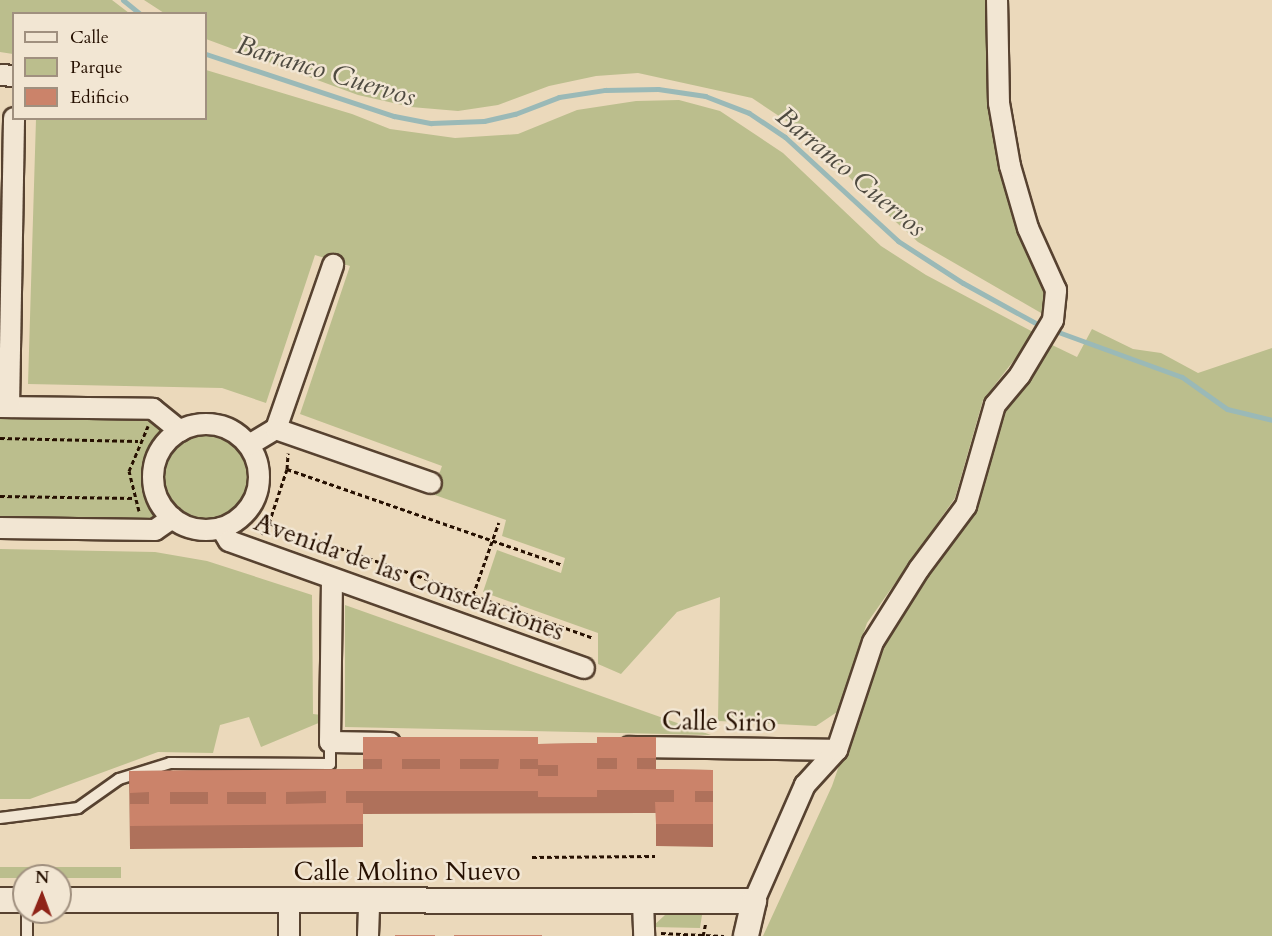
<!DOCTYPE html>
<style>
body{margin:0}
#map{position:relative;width:1272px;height:936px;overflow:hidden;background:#ebd9bb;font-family:Cardo,serif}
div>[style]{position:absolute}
.green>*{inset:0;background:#bbbe8d;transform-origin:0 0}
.round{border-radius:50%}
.stream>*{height:5px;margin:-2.5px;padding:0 2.5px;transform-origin:2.5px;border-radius:2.5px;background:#9ab9b7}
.path>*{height:3px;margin-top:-1.5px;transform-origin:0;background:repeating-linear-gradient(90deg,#261001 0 4.5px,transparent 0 7.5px)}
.roads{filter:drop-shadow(2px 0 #574230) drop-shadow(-2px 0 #574230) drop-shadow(0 2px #574230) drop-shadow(0 -2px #574230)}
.service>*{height:10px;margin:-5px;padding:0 5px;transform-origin:5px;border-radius:5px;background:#f2e6d3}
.minor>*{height:20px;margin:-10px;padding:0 10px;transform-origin:10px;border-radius:10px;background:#f2e6d3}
.minor>.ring{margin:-10px;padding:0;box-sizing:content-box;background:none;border:20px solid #f2e6d3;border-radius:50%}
.tertiary>*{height:24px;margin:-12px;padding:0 12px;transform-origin:12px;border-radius:12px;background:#f2e6d3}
.wall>*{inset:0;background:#af715b}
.building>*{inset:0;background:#cb836a;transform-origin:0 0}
span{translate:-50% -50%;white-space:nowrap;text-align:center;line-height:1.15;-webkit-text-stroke:5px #f2e6d3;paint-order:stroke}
.street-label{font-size:26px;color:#261001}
.water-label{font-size:27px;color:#4f4b41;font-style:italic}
.legend{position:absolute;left:12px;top:12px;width:195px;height:108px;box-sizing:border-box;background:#f2e6d3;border:2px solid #a0907f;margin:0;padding:8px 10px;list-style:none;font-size:18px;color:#261001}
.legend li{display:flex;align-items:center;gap:12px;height:30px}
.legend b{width:30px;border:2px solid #a0907f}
.north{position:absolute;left:12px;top:864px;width:60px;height:60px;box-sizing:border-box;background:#f2e6d3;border:2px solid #a0907f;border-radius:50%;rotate:1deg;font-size:16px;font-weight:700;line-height:24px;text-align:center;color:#261001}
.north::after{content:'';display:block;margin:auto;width:21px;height:27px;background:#8f2418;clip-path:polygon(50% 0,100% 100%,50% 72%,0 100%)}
</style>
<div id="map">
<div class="green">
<div style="clip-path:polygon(0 0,112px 0,129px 13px,14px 14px,13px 54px,0 52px)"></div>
<div style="clip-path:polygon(144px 0,991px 0,1000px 172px,1017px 227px,1045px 278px,1048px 317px,918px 242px,865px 194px,815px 140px,752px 98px,638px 73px,596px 76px,549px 86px,498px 105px,458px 111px,411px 107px,358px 95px,206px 39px,206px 14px,164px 13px)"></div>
<div style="clip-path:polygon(206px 70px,352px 114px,390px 129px,455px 138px,518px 134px,577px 110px,636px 101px,679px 100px,720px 111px,783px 153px,881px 246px,926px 275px,1035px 333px,983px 400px,955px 498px,867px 623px,837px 712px,816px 726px,718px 721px,720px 597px,677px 612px,621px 674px,598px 664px,598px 633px,483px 592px,497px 550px,561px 573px,565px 558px,502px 536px,506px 520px,432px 494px,442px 466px,300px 414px,350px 266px,315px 255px,266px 403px,222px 388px,28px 384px,36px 119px,206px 118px)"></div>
<div style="clip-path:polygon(1092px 329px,1133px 349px,1161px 353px,1198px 373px,1272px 348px,1272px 936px,763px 936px,832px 786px,885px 632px,974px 491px,1010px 400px,1050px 344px,1077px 357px)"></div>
<div style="clip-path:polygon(0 412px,151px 414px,164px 426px,150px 449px,145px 467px,146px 494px,159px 519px,147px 525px,0 522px)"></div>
<div class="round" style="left:161px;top:432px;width:90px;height:90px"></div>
<div style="clip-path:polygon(0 549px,155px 552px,207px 561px,312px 595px,313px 714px,322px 715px,321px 722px,261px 747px,249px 717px,220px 725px,213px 753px,158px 752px,30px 799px,0 799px)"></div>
<div style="clip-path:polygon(345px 605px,711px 735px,345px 727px)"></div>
<div style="left:0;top:867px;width:121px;height:11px"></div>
<div style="clip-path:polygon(665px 915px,702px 915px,700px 928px,652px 927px)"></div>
</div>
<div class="stream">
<div style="left:123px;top:0;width:22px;rotate:39deg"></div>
<div style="left:206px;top:54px;width:198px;rotate:18.3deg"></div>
<div style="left:394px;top:116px;width:38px;rotate:11deg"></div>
<div style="left:431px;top:123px;width:53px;rotate:-2.2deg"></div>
<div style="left:484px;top:121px;width:32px;rotate:-13deg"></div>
<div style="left:515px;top:114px;width:47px;rotate:-21.1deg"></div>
<div style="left:559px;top:97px;width:47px;rotate:-8.7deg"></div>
<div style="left:605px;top:90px;width:53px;rotate:-1.1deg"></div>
<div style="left:658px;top:89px;width:48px;rotate:8.5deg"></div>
<div style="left:705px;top:96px;width:47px;rotate:21.1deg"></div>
<div style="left:749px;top:113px;width:43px;rotate:33.7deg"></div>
<div style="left:785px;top:137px;width:154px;rotate:42.6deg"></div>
<div style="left:898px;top:241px;width:77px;rotate:32.9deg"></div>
<div style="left:963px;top:283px;width:87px;rotate:28.9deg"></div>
<div style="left:1039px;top:325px;width:152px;rotate:20deg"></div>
<div style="left:1182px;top:377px;width:55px;rotate:35.4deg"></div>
<div style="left:1227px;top:409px;width:46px;rotate:13.7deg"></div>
</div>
<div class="path">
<div style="left:0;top:438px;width:138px;rotate:1.2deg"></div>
<div style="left:287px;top:469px;width:291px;rotate:19.2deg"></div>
<div style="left:0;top:496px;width:134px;rotate:0.9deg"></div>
<div style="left:139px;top:511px;width:41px;rotate:-104deg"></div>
<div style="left:129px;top:471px;width:49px;rotate:-67.1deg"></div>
<div style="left:269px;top:523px;width:344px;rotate:19.5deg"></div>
<div style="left:261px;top:534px;width:14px;rotate:-54deg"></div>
<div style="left:269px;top:523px;width:57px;rotate:-71.6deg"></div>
<div style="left:287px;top:469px;width:16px;rotate:-86deg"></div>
<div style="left:473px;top:595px;width:77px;rotate:-70.4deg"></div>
<div style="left:548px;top:637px;width:14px;rotate:-73deg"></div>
<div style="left:532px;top:857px;width:123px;rotate:-0.5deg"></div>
<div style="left:661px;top:933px;width:63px;rotate:2.7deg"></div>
<div style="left:703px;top:936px;width:14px;rotate:-78deg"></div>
</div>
<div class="roads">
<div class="service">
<div style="left:0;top:818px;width:79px;rotate:-7.3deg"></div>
<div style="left:78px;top:808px;width:50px;rotate:-35.3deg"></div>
<div style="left:119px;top:779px;width:53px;rotate:-17.4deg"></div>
<div style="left:170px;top:763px;width:160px;rotate:0.4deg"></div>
<div style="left:330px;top:764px;width:22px;rotate:-90deg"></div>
<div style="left:27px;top:936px;width:24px;rotate:-90deg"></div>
</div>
<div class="minor">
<div style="left:0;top:75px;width:14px;rotate:4deg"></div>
<div style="left:0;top:407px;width:153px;rotate:0.7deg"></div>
<div style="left:153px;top:409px;width:35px;rotate:39deg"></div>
<div style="left:9px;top:407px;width:289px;rotate:-89deg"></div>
<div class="ring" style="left:153px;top:424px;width:86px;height:86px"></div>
<div style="left:276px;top:429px;width:174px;rotate:-70.8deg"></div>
<div style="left:249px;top:445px;width:31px;rotate:-31deg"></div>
<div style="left:276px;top:429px;width:164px;rotate:19.2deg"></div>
<div style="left:0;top:528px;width:155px;rotate:0.7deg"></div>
<div style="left:155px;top:530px;width:21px;rotate:-35deg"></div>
<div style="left:221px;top:528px;width:15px;rotate:58deg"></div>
<div style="left:229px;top:541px;width:377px;rotate:19.7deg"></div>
<div style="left:332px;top:579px;width:163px;rotate:90.7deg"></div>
<div style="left:330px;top:742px;width:60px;rotate:1deg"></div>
<div style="left:629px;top:747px;width:208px;rotate:0.8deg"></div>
<div style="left:643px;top:901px;width:35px;rotate:88deg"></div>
<div style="left:754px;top:901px;width:127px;rotate:-66.3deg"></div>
<div style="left:805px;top:785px;width:47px;rotate:-47.6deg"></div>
<div style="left:837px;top:750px;width:114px;rotate:-71.6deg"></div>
<div style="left:873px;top:642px;width:86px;rotate:-57.8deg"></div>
<div style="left:919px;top:569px;width:79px;rotate:-53.3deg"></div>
<div style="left:966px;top:506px;width:105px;rotate:-74deg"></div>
<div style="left:995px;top:405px;width:39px;rotate:-50deg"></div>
<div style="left:1020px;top:375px;width:64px;rotate:-59deg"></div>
<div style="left:1053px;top:320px;width:30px;rotate:-84deg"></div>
<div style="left:1056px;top:290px;width:68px;rotate:-114.3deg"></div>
<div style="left:1028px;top:228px;width:65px;rotate:-106.2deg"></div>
<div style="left:1010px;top:166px;width:64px;rotate:-99.9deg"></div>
<div style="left:999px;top:103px;width:103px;rotate:-91.1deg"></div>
<div style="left:289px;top:936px;width:36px;rotate:-90deg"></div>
<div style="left:368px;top:936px;width:36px;rotate:-88deg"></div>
</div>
<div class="tertiary">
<div style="left:0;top:900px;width:24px"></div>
<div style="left:60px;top:900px;width:694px;rotate:0.08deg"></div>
<div style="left:754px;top:901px;width:36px;rotate:103deg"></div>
</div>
</div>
<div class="wall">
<div style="clip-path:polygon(363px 737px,538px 744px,597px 743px,656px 737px,656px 769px,713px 770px,713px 847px,656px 846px,656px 813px,363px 814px,363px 847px,130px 849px,129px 771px,363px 769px)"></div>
</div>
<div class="building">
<div style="clip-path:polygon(evenodd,363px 737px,538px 737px,538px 759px,520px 759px,520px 769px,538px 769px,538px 791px,346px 791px,346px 803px,363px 803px,363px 824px,130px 826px,130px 804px,149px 804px,149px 792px,130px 793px,129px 771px,382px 769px,382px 759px,363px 759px,363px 737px,402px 759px,440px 759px,440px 769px,402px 769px,402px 759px,363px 737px,460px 759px,499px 759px,498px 769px,460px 769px,460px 759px,363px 737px,326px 791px,326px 803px,286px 804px,286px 792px,326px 791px,363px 737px,170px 792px,208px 792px,208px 804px,170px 804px,170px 792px,363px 737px,227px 792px,266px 792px,266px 804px,227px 804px,227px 792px)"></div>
<div style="clip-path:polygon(597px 737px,656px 737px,656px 758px,637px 758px,637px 769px,713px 770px,713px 791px,695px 791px,695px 802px,713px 802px,713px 824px,656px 824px,655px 802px,674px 802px,674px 790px,597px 790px,597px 769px,617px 769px,617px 758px,597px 758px)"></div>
<div style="clip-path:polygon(597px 743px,597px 797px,538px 797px,538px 776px,558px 776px,558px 765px,538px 765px,538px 744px)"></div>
<div style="left:395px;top:935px;width:40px;height:1px"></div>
<div style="left:454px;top:935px;width:88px;height:1px"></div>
</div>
<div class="street-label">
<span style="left:409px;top:577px;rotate:20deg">Avenida de las Constelaciones</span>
<span style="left:719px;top:722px;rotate:1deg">Calle Sirio</span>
<span style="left:407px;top:872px">Calle Molino Nuevo</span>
</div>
<div class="water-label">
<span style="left:326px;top:71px;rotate:17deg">Barranco Cuervos</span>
<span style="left:851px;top:172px;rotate:40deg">Barranco Cuervos</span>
</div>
<ul class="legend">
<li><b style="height:8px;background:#f2e6d3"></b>Calle</li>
<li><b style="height:16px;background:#bbbe8d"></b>Parque</li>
<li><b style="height:16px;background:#cb836a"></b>Edificio</li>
</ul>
<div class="north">N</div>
</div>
